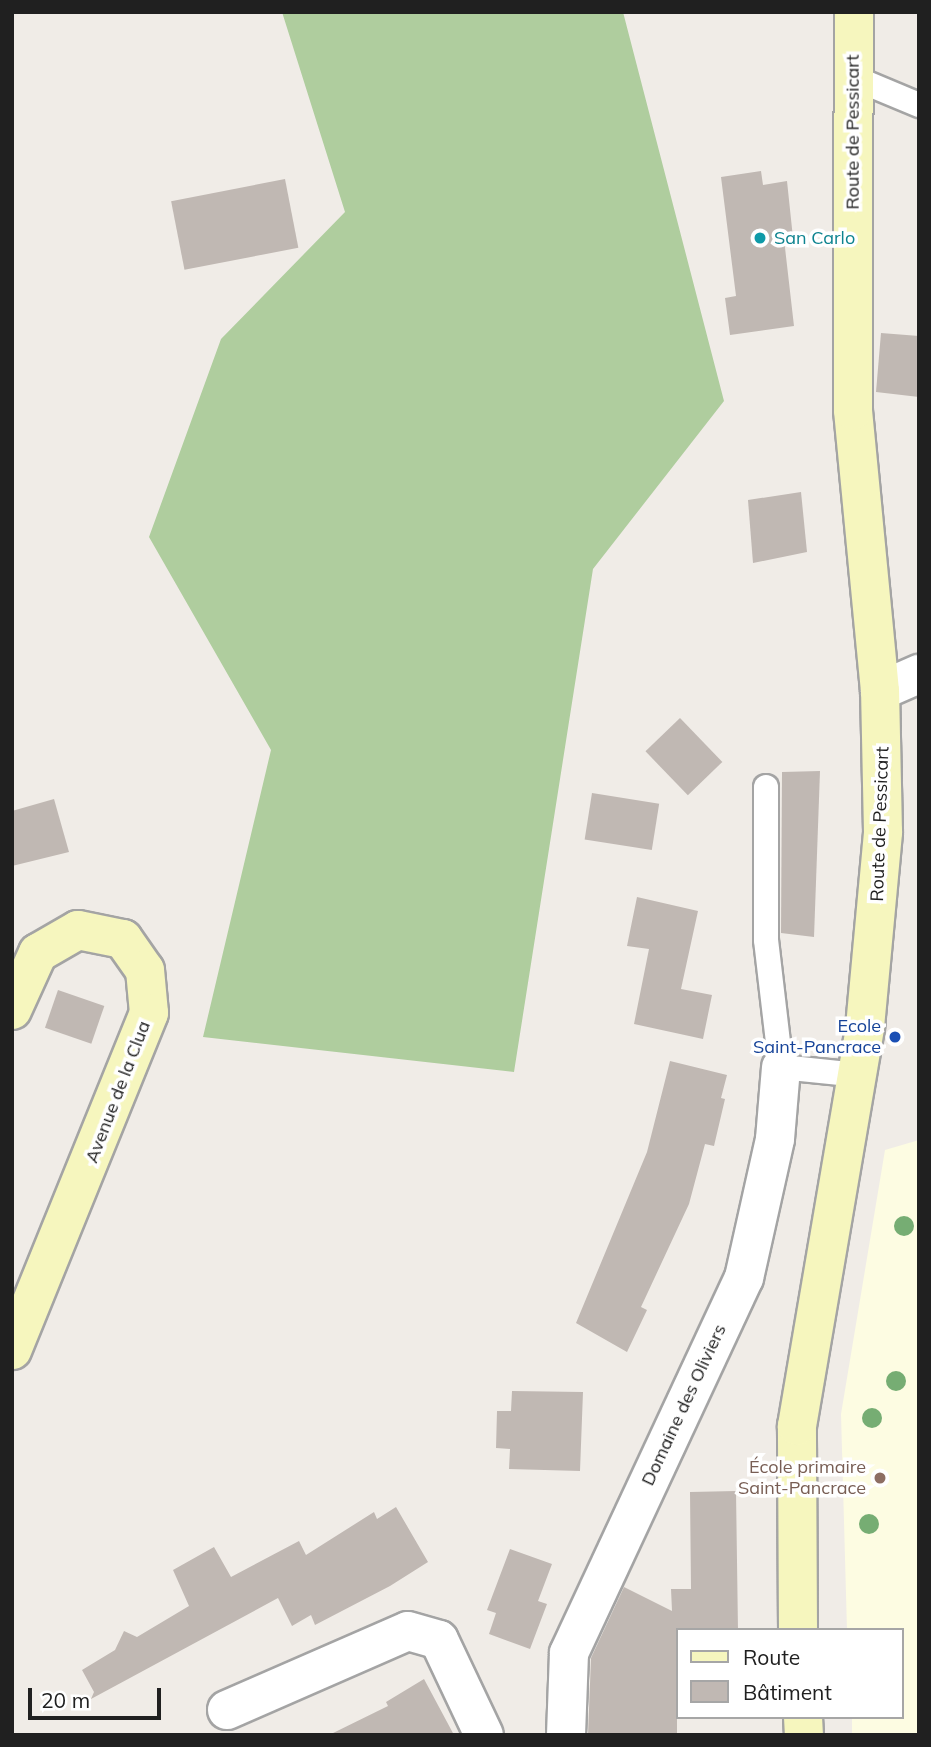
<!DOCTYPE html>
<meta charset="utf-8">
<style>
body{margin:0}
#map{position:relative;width:931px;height:1747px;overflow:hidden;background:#f0ece7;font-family:Mulish,sans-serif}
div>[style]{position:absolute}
.education>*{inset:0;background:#fdfce2}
.forest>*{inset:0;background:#afcd9e}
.building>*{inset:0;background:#c0b8b3;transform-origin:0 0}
.roads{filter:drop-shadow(2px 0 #a4a4a4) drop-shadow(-2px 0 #a4a4a4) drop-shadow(0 2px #a4a4a4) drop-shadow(0 -2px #a4a4a4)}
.lane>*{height:24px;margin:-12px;padding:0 12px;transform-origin:12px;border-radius:12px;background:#fff}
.street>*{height:38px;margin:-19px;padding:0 19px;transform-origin:19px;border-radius:19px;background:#fff}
.secondary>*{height:38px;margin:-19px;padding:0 19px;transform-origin:19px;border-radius:19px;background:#f6f6be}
.trees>*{width:20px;height:20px;margin:-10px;border-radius:50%;background:#76ad73}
.dots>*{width:19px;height:19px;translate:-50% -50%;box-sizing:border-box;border:4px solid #fff;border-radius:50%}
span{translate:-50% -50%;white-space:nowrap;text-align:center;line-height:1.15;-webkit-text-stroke:7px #fff;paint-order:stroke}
.street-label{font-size:18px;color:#202020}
.culture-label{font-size:18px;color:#0d838f}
.left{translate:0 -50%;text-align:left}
.transit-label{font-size:18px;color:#164399}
.right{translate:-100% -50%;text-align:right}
.education-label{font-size:18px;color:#785e54}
.frame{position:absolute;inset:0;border:14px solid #202020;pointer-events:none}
.legend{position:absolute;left:676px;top:1628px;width:228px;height:91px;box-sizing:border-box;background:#fff;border:2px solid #a6a6a6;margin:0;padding:9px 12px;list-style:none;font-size:21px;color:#202020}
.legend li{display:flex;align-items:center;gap:14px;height:35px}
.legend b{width:35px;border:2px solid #a6a6a6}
.scale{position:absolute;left:28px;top:1688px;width:133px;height:32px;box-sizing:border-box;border:4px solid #202020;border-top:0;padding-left:9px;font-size:21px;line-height:24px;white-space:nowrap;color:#202020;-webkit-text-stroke:5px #fff;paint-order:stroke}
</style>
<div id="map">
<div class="education">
<div style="clip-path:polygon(919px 1140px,919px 1735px,852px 1735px,852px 1717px,901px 1717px,901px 1630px,847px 1630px,841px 1414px,885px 1150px)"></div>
</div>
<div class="forest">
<div style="clip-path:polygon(282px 12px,623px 12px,724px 401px,593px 569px,514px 1072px,203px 1037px,271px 750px,149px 537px,221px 339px,345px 212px)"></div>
</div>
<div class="building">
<div style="clip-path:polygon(761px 171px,763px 185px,787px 181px,793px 238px,784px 239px,794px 326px,730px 335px,725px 298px,736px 296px,721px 177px)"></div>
<div style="left:285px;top:179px;width:70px;height:116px;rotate:79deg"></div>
<div style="clip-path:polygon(881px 333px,919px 336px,919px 397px,876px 392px)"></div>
<div style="clip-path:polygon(801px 492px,807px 552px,753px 563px,748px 500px)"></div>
<div style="left:680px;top:718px;width:61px;height:48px;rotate:46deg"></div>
<div style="clip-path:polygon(820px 771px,814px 937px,781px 933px,782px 772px)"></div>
<div style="left:592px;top:793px;width:68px;height:47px;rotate:9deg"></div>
<div style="clip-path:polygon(54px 799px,69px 852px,12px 866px,12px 811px)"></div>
<div style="clip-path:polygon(637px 897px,698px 911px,681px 989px,712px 995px,703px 1039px,634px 1024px,649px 949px,627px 946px)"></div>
<div style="left:58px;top:990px;width:49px;height:40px;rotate:19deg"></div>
<div style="clip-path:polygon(670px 1061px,727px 1075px,721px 1098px,725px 1099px,714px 1146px,705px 1144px,689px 1204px,641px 1307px,647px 1310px,627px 1352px,576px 1323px,647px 1152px)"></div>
<div style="clip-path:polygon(512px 1391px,583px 1392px,580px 1471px,509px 1469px,510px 1449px,496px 1448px,497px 1411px,511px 1411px)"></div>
<div style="clip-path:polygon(736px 1491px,738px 1630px,677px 1630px,677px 1735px,588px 1735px,591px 1658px,624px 1587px,672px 1611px,671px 1589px,691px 1589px,690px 1492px)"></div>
<div style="clip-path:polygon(396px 1507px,428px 1562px,390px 1586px,315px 1625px,311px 1615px,292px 1626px,278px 1598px,91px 1699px,94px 1692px,82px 1670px,115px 1650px,124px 1631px,137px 1637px,189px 1606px,173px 1570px,214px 1547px,231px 1577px,299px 1541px,306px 1555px,374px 1512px,377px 1519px)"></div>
<div style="clip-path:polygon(510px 1549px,552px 1564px,538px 1601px,547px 1604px,530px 1649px,489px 1634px,496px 1613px,487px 1610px)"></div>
<div style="clip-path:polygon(424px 1679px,454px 1735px,329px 1735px,388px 1706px,386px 1702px)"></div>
</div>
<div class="roads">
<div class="lane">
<div style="left:852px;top:77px;width:73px;rotate:22.7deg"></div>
<div style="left:766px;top:787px;width:153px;rotate:90deg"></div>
<div style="left:766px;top:940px;width:128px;rotate:83.3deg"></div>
<div style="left:781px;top:1067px;width:77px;rotate:5.9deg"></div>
</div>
<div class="street">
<div style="left:880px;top:691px;width:43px;rotate:-23.6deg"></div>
<div style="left:227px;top:1710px;width:197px;rotate:-23.6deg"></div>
<div style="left:408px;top:1631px;width:32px;rotate:16deg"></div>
<div style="left:439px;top:1640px;width:105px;rotate:64.7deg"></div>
<div style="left:566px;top:1735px;width:82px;rotate:-87.9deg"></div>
<div style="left:569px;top:1653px;width:414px;rotate:-65deg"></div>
<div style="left:744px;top:1278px;width:142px;rotate:-77.4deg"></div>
<div style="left:775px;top:1139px;width:72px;rotate:-85.2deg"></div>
</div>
<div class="secondary">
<div style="left:12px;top:1010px;width:63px;rotate:-65.5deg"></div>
<div style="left:38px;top:953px;width:46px;rotate:-29.9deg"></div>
<div style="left:78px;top:930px;width:46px;rotate:11.3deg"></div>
<div style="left:123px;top:939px;width:38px;rotate:55deg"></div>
<div style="left:145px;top:970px;width:43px;rotate:84.7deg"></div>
<div style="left:149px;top:1013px;width:364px;rotate:112.1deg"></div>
<div style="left:798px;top:1630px;width:204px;rotate:-90.3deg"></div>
<div style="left:797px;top:1426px;width:405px;rotate:-80.3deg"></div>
<div style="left:865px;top:1027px;width:196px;rotate:-84.7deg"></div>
<div style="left:883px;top:832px;width:141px;rotate:-91.2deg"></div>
<div style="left:880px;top:691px;width:282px;rotate:-95.5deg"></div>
<div style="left:853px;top:410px;width:398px;rotate:-89.9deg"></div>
<div style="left:803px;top:1717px;width:18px;rotate:87deg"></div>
</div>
</div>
<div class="trees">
<div style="left:904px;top:1226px"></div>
<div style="left:896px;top:1381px"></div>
<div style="left:872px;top:1418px"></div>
<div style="left:869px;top:1524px"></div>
</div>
<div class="dots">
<div style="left:760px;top:238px;background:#0f9aa8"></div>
<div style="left:895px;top:1037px;background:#1a4fb4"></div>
<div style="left:880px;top:1478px;background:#8d6e63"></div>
</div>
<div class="street-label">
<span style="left:853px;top:132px;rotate:-90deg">Route de Pessicart</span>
<span style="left:880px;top:824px;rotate:-88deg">Route de Pessicart</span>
<span style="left:118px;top:1092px;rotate:-69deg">Avenue de la Clua</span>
<span style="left:684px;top:1405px;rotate:-65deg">Domaine des Oliviers</span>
</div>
<div class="culture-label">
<span class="left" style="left:774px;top:238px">San Carlo</span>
</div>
<div class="transit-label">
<span class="right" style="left:881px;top:1037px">Ecole<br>Saint-Pancrace</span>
</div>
<div class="education-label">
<span class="right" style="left:866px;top:1478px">École primaire<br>Saint-Pancrace</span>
</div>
<div class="frame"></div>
<ul class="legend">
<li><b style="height:9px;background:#f6f6be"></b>Route</li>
<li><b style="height:19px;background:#c0b8b3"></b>Bâtiment</li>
</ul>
<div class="scale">20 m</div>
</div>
